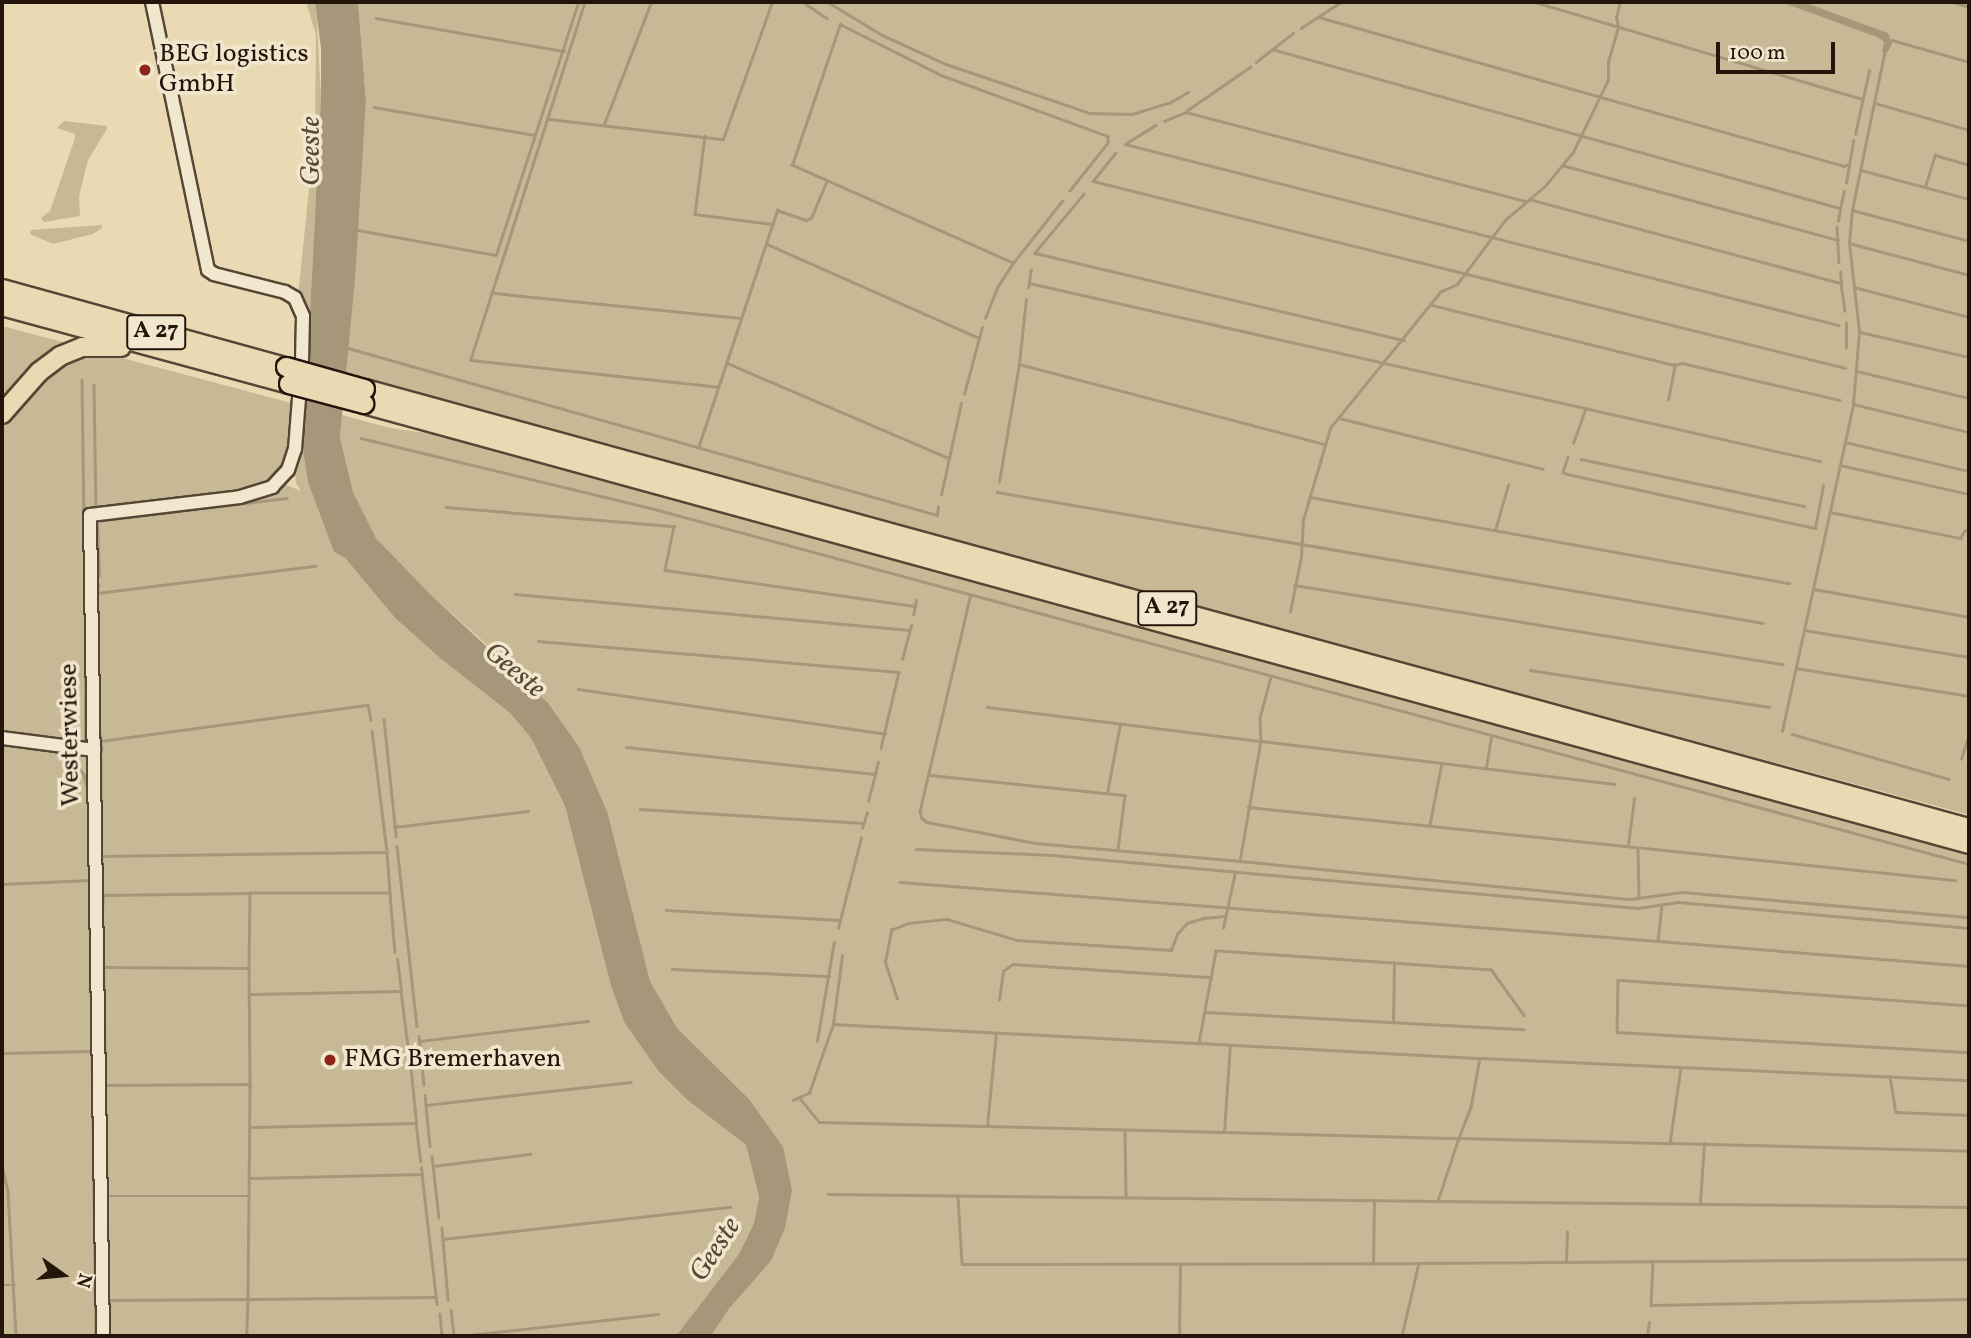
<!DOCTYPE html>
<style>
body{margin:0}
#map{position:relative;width:1971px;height:1338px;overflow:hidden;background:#e9dab3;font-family:Vollkorn,serif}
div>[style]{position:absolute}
.green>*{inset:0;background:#c8b996}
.water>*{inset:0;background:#a6977a}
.stream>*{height:2.5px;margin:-1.25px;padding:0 1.25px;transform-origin:1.25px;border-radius:1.25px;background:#a6977a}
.roads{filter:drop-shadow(2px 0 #554635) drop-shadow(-2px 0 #554635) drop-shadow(0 2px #554635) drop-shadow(0 -2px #554635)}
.minor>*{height:12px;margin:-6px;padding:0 6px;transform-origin:6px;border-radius:6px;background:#f1e7ce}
.highway>*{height:18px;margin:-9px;padding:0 9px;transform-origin:9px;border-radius:9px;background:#e9dab3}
.bridges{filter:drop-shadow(2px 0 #24150b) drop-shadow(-2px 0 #24150b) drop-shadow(0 2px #24150b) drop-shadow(0 -2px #24150b)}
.highway-bridge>*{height:18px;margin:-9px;padding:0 9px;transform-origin:9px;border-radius:9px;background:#e9dab3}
.dots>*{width:19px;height:19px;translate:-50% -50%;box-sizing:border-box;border:4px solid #f1e7ce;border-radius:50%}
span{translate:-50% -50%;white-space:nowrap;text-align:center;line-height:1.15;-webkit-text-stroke:7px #f1e7ce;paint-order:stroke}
.shield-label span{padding:2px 5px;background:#f1e7ce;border:2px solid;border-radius:5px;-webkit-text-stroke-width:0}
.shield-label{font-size:24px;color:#24150b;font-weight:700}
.poi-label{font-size:26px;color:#24150b}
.left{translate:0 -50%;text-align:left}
.street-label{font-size:26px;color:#24150b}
.water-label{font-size:28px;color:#584937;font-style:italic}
.frame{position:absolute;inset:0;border:4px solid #24150b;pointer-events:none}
.north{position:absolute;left:28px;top:1240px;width:70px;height:70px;-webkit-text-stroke:5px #f1e7ce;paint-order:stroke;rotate:105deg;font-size:19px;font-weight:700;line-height:28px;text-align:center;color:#24150b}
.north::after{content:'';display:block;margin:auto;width:24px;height:32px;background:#24150b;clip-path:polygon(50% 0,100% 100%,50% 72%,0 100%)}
.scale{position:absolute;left:1716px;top:42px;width:119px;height:32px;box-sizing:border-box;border:4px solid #24150b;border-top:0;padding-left:9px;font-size:21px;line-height:24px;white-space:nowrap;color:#24150b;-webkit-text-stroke:5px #f1e7ce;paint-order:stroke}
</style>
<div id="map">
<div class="green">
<div style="clip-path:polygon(306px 2px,316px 4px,321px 97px,303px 450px,334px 552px,345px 558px,395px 618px,440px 658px,510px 713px,531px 738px,565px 806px,611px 986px,624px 1022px,659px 1072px,686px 1099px,746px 1145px,759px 1197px,754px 1223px,739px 1254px,676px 1336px,2px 1336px,2px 326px,295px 404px,292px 444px,276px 488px,284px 484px,301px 491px,296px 483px,294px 464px,298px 296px,315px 132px,316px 35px)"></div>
<div style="clip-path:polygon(358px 2px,1969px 2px,1969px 815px,346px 376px,366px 101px)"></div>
<div style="clip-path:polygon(64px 121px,107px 126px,107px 129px,88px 160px,79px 196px,80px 216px,44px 222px,41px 218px,50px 211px,75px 138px,75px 134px,57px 128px)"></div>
<div style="clip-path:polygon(102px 225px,102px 228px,93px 234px,53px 244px,30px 234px,31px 230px)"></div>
<div style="clip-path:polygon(342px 415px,390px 428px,433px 434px,1969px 853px,1969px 1336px,711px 1336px,729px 1309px,771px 1261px,764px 1121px,749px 1099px,677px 1028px,650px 981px,608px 814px,513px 668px,432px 596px,376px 538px,353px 492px,340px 437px)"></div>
</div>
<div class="water">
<div style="clip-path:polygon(315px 2px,358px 2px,366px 101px,355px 279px,340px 437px,353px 492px,376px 538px,432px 596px,548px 703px,579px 747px,608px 814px,650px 981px,677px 1028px,749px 1099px,783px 1147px,792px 1190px,785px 1228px,771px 1261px,729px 1309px,711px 1336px,676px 1336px,739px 1254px,754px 1223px,759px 1197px,746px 1145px,686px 1099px,659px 1072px,624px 1022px,611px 986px,565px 806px,531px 738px,510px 713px,440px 658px,395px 618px,345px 558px,334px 552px,308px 482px,303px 450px,321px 97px,321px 48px)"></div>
<div style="clip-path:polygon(1781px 2px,1803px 2px,1888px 33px,1892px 44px,1887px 53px,1882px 52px,1884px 42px,1877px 37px)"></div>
</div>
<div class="stream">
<div style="left:585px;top:2px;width:376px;rotate:107.7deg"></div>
<div style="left:471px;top:360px;width:248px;rotate:6.2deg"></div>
<div style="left:803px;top:2px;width:29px;rotate:34deg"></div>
<div style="left:828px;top:2px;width:63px;rotate:31.4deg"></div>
<div style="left:882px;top:35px;width:70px;rotate:24.4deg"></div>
<div style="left:946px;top:64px;width:152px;rotate:18.8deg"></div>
<div style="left:1090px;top:113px;width:42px;rotate:1.4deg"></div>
<div style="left:1132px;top:114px;width:39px;rotate:-17deg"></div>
<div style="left:1169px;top:103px;width:22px;rotate:-30deg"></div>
<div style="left:1535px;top:2px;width:341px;rotate:16.5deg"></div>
<div style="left:1954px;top:2px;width:16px;rotate:18deg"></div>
<div style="left:1319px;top:17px;width:546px;rotate:15.84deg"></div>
<div style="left:1844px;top:166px;width:5px;rotate:-22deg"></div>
<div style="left:376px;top:18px;width:191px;rotate:10deg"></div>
<div style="left:1301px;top:28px;width:48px;rotate:-33deg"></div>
<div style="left:1892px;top:40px;width:80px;rotate:15.9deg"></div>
<div style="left:1272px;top:49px;width:590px;rotate:15.64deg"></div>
<div style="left:1840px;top:208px;width:17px;rotate:-77deg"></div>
<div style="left:1256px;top:62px;width:47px;rotate:-38.1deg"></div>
<div style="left:1875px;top:103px;width:98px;rotate:16deg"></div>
<div style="left:374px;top:107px;width:162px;rotate:9.9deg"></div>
<div style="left:1186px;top:111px;width:78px;rotate:-34.5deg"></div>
<div style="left:549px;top:119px;width:175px;rotate:6.6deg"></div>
<div style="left:723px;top:139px;width:145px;rotate:-70.3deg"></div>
<div style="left:1164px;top:121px;width:24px;rotate:-22deg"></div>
<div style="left:1186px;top:112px;width:350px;rotate:14.7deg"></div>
<div style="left:604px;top:124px;width:131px;rotate:-68.9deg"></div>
<div style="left:1855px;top:134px;width:65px;rotate:-77.5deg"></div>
<div style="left:705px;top:136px;width:79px;rotate:97.3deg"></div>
<div style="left:695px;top:214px;width:78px;rotate:7.4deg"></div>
<div style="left:1125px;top:144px;width:736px;rotate:14.24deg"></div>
<div style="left:1125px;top:144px;width:36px;rotate:-32deg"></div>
<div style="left:1116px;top:153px;width:36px;rotate:129deg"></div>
<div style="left:1093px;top:181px;width:775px;rotate:13.96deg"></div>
<div style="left:1562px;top:165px;width:286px;rotate:15.2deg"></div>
<div style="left:1861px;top:170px;width:112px;rotate:15deg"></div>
<div style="left:1846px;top:183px;width:43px;rotate:-80.5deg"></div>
<div style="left:1925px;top:187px;width:34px;rotate:-73deg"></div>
<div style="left:1935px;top:155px;width:35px;rotate:16deg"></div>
<div style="left:1084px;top:194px;width:77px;rotate:129.7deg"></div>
<div style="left:1035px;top:253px;width:379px;rotate:13.3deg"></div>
<div style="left:1529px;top:199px;width:323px;rotate:15.1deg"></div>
<div style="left:1841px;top:283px;width:11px;rotate:-95deg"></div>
<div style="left:1852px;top:210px;width:121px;rotate:14.8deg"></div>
<div style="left:1838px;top:221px;width:13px;rotate:-81deg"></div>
<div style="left:1837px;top:227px;width:35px;rotate:87deg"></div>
<div style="left:358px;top:230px;width:140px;rotate:10.3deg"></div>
<div style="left:496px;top:255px;width:266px;rotate:-72deg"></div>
<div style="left:1849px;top:243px;width:124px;rotate:14.9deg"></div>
<div style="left:767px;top:244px;width:232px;rotate:23.9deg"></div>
<div style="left:1013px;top:263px;width:242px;rotate:-156.1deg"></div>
<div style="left:792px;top:165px;width:149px;rotate:-71.2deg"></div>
<div style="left:840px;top:24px;width:113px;rotate:26.8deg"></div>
<div style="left:941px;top:75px;width:178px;rotate:20.1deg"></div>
<div style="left:1108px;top:136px;width:7px;rotate:90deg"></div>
<div style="left:1108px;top:143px;width:61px;rotate:128.4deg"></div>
<div style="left:1029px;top:283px;width:811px;rotate:12.68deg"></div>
<div style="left:1841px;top:283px;width:28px;rotate:82deg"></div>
<div style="left:1854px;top:287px;width:119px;rotate:14.6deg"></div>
<div style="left:1028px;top:288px;width:18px;rotate:-81deg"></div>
<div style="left:494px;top:293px;width:248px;rotate:5.8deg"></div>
<div style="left:1432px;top:305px;width:250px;rotate:13.9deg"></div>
<div style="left:1675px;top:365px;width:7px;rotate:-16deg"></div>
<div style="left:1682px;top:363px;width:162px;rotate:13.2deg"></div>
<div style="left:985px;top:318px;width:35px;rotate:-68deg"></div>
<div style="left:998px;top:286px;width:27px;rotate:-57deg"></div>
<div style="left:1013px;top:263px;width:79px;rotate:-51.7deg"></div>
<div style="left:1860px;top:332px;width:112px;rotate:12.9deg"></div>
<div style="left:348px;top:348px;width:612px;rotate:15.83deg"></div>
<div style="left:937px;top:515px;width:8px;rotate:-83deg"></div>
<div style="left:1846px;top:348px;width:25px;rotate:-90deg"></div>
<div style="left:727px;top:363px;width:241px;rotate:23.2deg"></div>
<div style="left:1019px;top:364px;width:314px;rotate:14.7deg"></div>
<div style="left:1857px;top:371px;width:115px;rotate:13.6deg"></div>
<div style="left:82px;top:380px;width:135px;rotate:89.2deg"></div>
<div style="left:94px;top:385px;width:122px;rotate:89.1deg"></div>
<div style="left:96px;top:507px;width:153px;rotate:-6.8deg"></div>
<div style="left:964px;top:394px;width:69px;rotate:-75deg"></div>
<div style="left:1668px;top:400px;width:36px;rotate:-79deg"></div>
<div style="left:1853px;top:404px;width:119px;rotate:13.6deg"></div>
<div style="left:1339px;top:418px;width:210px;rotate:14deg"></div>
<div style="left:361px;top:438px;width:306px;rotate:13.6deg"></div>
<div style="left:658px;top:510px;width:1358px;rotate:15.11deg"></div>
<div style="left:1845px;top:442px;width:127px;rotate:13.2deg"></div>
<div style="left:1573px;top:443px;width:37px;rotate:-70deg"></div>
<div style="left:698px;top:448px;width:251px;rotate:-71.6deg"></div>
<div style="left:777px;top:210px;width:31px;rotate:19deg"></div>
<div style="left:806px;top:220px;width:5px;rotate:-22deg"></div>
<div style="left:811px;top:218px;width:38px;rotate:-67deg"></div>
<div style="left:1568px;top:457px;width:16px;rotate:108deg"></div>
<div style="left:1563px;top:472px;width:4px;rotate:27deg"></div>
<div style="left:1567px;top:474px;width:254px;rotate:12.3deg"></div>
<div style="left:1815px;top:528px;width:43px;rotate:-79.2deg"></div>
<div style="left:1581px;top:459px;width:228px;rotate:11.9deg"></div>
<div style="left:1840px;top:465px;width:132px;rotate:12.7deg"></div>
<div style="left:999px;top:482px;width:120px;rotate:-80.4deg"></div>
<div style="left:1019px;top:364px;width:65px;rotate:-83.9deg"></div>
<div style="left:264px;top:483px;width:14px;rotate:-36deg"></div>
<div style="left:997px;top:492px;width:777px;rotate:9.7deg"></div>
<div style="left:941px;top:495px;width:94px;rotate:-77.7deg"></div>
<div style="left:1310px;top:497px;width:487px;rotate:10.2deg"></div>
<div style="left:446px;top:507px;width:229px;rotate:4.8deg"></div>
<div style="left:674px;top:526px;width:45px;rotate:101.6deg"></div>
<div style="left:665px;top:570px;width:253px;rotate:8.2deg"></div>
<div style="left:915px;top:606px;width:6px;rotate:-81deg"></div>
<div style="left:1830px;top:512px;width:133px;rotate:11.3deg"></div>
<div style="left:1960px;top:538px;width:9px;rotate:-58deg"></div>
<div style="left:1965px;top:530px;width:4px"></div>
<div style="left:1495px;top:530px;width:47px;rotate:-73.9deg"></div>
<div style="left:99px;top:576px;width:55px;rotate:-92.1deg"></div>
<div style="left:97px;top:521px;width:191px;rotate:-6.9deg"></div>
<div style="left:1294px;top:585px;width:495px;rotate:9.2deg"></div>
<div style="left:1814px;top:589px;width:158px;rotate:10.2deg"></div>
<div style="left:97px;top:593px;width:220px;rotate:-7.1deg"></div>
<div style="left:97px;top:593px;width:8px;rotate:-83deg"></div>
<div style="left:515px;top:594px;width:396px;rotate:5.2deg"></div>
<div style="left:971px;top:594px;width:223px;rotate:103.2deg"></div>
<div style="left:920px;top:811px;width:7px;rotate:74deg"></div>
<div style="left:922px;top:818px;width:6px;rotate:39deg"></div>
<div style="left:927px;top:822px;width:110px;rotate:11deg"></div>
<div style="left:1035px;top:843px;width:206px;rotate:5deg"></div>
<div style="left:1290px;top:612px;width:56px;rotate:-78.7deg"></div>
<div style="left:1301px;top:557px;width:37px;rotate:-87deg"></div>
<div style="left:1303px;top:520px;width:96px;rotate:-73.6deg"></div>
<div style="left:1330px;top:428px;width:175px;rotate:-51deg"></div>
<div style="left:1440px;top:292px;width:19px;rotate:-25deg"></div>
<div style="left:1457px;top:284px;width:80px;rotate:-53.1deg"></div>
<div style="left:1505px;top:220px;width:52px;rotate:-40.4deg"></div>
<div style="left:1545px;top:186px;width:44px;rotate:-50.5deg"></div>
<div style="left:1573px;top:152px;width:80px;rotate:-64.1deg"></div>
<div style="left:1608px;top:80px;width:18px;rotate:-90deg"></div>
<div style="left:1608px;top:62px;width:36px;rotate:-74deg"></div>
<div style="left:1618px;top:27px;width:10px;rotate:-101deg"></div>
<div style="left:1616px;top:17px;width:16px;rotate:-75deg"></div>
<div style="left:913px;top:615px;width:9px;rotate:-77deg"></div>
<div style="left:1804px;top:630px;width:167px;rotate:9.3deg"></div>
<div style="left:538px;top:641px;width:362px;rotate:4.9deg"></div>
<div style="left:899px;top:672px;width:78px;rotate:103.3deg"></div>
<div style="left:902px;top:659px;width:35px;rotate:-75deg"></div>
<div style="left:1796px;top:668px;width:175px;rotate:9.2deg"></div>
<div style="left:1530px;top:670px;width:242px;rotate:8.8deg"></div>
<div style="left:1271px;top:677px;width:42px;rotate:105deg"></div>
<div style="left:1260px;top:718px;width:23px;rotate:88deg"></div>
<div style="left:1261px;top:741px;width:182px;rotate:6.9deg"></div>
<div style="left:1442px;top:763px;width:63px;rotate:101deg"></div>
<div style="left:578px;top:689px;width:310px;rotate:8.3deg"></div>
<div style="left:987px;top:707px;width:276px;rotate:7.1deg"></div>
<div style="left:1261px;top:741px;width:122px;rotate:99.9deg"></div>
<div style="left:1240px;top:861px;width:392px;rotate:5.6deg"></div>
<div style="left:1630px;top:899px;width:52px;rotate:-7.7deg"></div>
<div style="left:1682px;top:892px;width:288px;rotate:5deg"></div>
<div style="left:384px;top:719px;width:118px;rotate:84.1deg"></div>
<div style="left:2px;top:731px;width:46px;rotate:8.8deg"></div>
<div style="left:372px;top:731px;width:122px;rotate:82.9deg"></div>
<div style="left:1782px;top:731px;width:335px;rotate:-77.7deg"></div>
<div style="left:1853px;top:404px;width:73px;rotate:-85.3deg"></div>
<div style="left:1859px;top:331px;width:89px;rotate:-96.5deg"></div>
<div style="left:1849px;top:243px;width:33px;rotate:-85deg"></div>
<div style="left:1852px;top:210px;width:164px;rotate:-78.4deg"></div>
<div style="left:100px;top:733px;width:16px;rotate:86deg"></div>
<div style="left:1792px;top:734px;width:163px;rotate:16deg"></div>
<div style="left:100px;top:741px;width:270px;rotate:-7.7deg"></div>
<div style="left:368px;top:705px;width:15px;rotate:79deg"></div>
<div style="left:85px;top:743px;width:148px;rotate:-90deg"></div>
<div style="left:626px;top:747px;width:250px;rotate:6.2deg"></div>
<div style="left:875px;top:774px;width:12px;rotate:-76deg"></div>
<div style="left:53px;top:751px;width:23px;rotate:25deg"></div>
<div style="left:74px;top:761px;width:17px;rotate:54deg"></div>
<div style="left:84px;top:775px;width:16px;rotate:75deg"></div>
<div style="left:101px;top:758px;width:49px;rotate:90deg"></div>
<div style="left:1961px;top:759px;width:25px;rotate:-72deg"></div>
<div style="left:1442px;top:763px;width:174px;rotate:6.9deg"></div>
<div style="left:1486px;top:768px;width:31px;rotate:-81deg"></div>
<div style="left:930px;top:775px;width:196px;rotate:5.9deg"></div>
<div style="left:1125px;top:795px;width:55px;rotate:97.3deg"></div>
<div style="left:1107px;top:793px;width:70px;rotate:-79.3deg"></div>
<div style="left:868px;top:801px;width:28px;rotate:-75deg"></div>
<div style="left:1248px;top:807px;width:711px;rotate:5.9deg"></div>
<div style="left:640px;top:809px;width:224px;rotate:3.6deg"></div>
<div style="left:394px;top:827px;width:135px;rotate:-6.8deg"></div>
<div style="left:862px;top:828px;width:16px;rotate:-72deg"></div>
<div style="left:1628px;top:845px;width:47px;rotate:-82.7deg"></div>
<div style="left:397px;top:846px;width:181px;rotate:83.7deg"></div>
<div style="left:1638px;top:848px;width:49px;rotate:88.8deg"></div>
<div style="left:916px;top:849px;width:136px;rotate:2.5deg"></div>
<div style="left:1052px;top:855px;width:588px;rotate:5.17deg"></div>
<div style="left:1638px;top:908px;width:40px;rotate:-8.5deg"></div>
<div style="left:1678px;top:902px;width:292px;rotate:5.1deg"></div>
<div style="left:101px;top:858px;width:2px;rotate:-90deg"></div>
<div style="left:101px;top:856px;width:286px;rotate:-0.8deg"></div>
<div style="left:387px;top:852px;width:41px;rotate:85.8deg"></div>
<div style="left:390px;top:893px;width:140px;rotate:180deg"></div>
<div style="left:900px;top:882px;width:760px;rotate:4.45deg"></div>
<div style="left:2px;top:884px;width:88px;rotate:-2.6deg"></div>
<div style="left:390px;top:893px;width:59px;rotate:85.2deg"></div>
<div style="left:1662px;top:904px;width:37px;rotate:96deg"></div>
<div style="left:1658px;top:941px;width:312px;rotate:4.6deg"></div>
<div style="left:102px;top:910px;width:15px;rotate:-86deg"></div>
<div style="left:103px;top:895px;width:147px;rotate:-0.8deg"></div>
<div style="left:250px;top:893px;width:75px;rotate:90.8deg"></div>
<div style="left:666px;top:910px;width:174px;rotate:3.3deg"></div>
<div style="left:838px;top:928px;width:93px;rotate:-75.7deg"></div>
<div style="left:1223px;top:928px;width:57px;rotate:-77.9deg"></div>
<div style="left:103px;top:936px;width:117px;rotate:89deg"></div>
<div style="left:104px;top:967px;width:145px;rotate:0.4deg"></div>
<div style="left:249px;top:968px;width:119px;rotate:89.5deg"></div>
<div style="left:672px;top:969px;width:157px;rotate:2.6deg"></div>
<div style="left:401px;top:991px;width:64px;rotate:82.8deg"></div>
<div style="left:251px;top:994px;width:150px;rotate:-1.1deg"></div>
<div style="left:401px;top:991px;width:32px;rotate:-97deg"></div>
<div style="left:897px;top:999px;width:39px;rotate:-108deg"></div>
<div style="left:885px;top:962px;width:33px;rotate:-79deg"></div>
<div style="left:891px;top:930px;width:18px;rotate:-22deg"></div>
<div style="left:908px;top:923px;width:39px;rotate:-6deg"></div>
<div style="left:947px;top:919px;width:73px;rotate:16.7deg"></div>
<div style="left:1017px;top:940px;width:154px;rotate:3.7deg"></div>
<div style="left:1171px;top:950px;width:17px;rotate:-69deg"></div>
<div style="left:1177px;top:934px;width:15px;rotate:-48deg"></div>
<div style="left:1187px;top:923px;width:17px;rotate:-17deg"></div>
<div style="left:1203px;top:918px;width:22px;rotate:-5deg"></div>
<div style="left:999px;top:1000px;width:29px;rotate:-82deg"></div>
<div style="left:1003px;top:971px;width:12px;rotate:-35deg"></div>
<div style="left:1013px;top:964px;width:198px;rotate:3.8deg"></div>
<div style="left:1969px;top:1006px;width:352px;rotate:-175.8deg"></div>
<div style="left:1618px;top:980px;width:52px;rotate:91.1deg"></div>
<div style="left:1617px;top:1032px;width:353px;rotate:3.3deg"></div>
<div style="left:1205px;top:1012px;width:319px;rotate:3.1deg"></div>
<div style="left:1524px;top:1016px;width:57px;rotate:-125.7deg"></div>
<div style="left:1491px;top:970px;width:276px;rotate:-176deg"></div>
<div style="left:1216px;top:951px;width:94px;rotate:100.5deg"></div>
<div style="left:1199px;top:1043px;width:281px;rotate:3.1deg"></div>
<div style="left:1480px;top:1058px;width:50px;rotate:100.4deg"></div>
<div style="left:1471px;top:1107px;width:33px;rotate:111deg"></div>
<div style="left:1459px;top:1138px;width:211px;rotate:1.4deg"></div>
<div style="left:1393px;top:1021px;width:58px;rotate:-89deg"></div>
<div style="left:833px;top:1024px;width:366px;rotate:3deg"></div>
<div style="left:419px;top:1036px;width:49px;rotate:84.2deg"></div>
<div style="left:420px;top:1041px;width:169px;rotate:-6.8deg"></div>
<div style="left:817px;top:1041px;width:100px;rotate:-80.3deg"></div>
<div style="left:92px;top:1051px;width:285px;rotate:89.2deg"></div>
<div style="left:2px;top:1053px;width:90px;rotate:-1.3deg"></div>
<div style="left:92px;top:1051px;width:64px;rotate:-90.9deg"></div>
<div style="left:1480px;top:1058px;width:489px;rotate:2.6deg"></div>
<div style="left:1681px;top:1068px;width:76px;rotate:98.3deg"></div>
<div style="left:1670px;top:1143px;width:299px;rotate:1.5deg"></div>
<div style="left:1890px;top:1076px;width:36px;rotate:81deg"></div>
<div style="left:1896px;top:1112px;width:73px;rotate:2.4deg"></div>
<div style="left:105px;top:1079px;width:94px;rotate:88.8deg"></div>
<div style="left:105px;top:1085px;width:145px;rotate:-0.4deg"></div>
<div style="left:250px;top:1084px;width:112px;rotate:90.5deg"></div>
<div style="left:425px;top:1095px;width:51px;rotate:84.4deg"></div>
<div style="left:799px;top:1097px;width:32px;rotate:51deg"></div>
<div style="left:819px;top:1122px;width:405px;rotate:1.4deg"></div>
<div style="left:1224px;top:1132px;width:87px;rotate:-86.1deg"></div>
<div style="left:793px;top:1100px;width:17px;rotate:-24deg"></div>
<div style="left:809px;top:1093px;width:73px;rotate:-70.8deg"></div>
<div style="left:833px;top:1024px;width:69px;rotate:-82.5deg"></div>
<div style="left:426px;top:1105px;width:206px;rotate:-6.4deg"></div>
<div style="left:416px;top:1123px;width:38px;rotate:83deg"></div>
<div style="left:987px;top:1126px;width:93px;rotate:-84.5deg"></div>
<div style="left:250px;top:1127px;width:166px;rotate:-1.4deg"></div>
<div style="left:416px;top:1123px;width:61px;rotate:-95.6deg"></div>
<div style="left:1125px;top:1132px;width:65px;rotate:89.1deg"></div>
<div style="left:1224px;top:1132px;width:235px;rotate:1.5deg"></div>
<div style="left:1459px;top:1138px;width:66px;rotate:108.4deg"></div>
<div style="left:432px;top:1156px;width:62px;rotate:83.6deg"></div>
<div style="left:2px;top:1165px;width:28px;rotate:77deg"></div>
<div style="left:8px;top:1192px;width:144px;rotate:86.8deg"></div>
<div style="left:433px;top:1166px;width:98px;rotate:-7.1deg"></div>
<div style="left:422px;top:1174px;width:131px;rotate:83.4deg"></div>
<div style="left:249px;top:1178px;width:173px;rotate:-1.3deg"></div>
<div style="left:422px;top:1174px;width:6px;rotate:-99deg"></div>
<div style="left:107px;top:1182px;width:84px;rotate:89.3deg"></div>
<div style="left:828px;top:1194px;width:1141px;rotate:0.65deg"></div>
<div style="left:107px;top:1196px;width:142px"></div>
<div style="left:249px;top:1196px;width:103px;rotate:90.6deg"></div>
<div style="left:248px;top:1299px;width:188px;rotate:-0.6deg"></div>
<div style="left:958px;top:1196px;width:68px;rotate:86.6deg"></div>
<div style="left:962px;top:1264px;width:457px;rotate:-0.1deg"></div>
<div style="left:1419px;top:1263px;width:75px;rotate:103.1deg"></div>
<div style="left:1700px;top:1202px;width:59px;rotate:-86.1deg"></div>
<div style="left:442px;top:1228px;width:72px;rotate:85.2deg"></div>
<div style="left:443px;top:1239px;width:289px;rotate:-6.4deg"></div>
<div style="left:1566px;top:1261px;width:29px;rotate:-88deg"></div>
<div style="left:1419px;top:1263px;width:550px;rotate:-0.42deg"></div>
<div style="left:1653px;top:1263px;width:42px;rotate:92.7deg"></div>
<div style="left:1651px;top:1305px;width:318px;rotate:-1.1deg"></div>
<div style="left:1373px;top:1264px;width:63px;rotate:-89.1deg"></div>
<div style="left:2px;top:1285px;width:13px"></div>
<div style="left:451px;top:1310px;width:26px;rotate:83deg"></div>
<div style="left:440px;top:1314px;width:22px;rotate:85deg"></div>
<div style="left:109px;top:1322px;width:22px;rotate:-90deg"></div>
<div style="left:109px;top:1300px;width:139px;rotate:-0.4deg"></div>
<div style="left:248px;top:1299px;width:37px;rotate:92deg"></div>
<div style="left:460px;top:1336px;width:199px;rotate:-6.3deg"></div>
<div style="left:1179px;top:1336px;width:71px;rotate:-89.2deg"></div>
<div style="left:1647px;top:1336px;width:14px;rotate:-82deg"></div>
</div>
<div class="roads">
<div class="minor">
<div style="left:2px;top:738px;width:93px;rotate:7.4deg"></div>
<div style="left:103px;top:1336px;width:821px;rotate:-90.91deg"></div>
<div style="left:90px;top:515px;width:151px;rotate:-6.8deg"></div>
<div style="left:240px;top:497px;width:34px;rotate:-17deg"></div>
<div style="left:272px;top:487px;width:23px;rotate:-47deg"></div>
<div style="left:288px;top:470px;width:22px;rotate:-72deg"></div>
<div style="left:295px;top:449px;width:88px;rotate:-85.5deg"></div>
<div style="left:302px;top:361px;width:45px;rotate:-88.7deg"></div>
<div style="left:303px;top:316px;width:20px;rotate:-114deg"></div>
<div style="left:295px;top:298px;width:12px;rotate:-149deg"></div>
<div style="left:285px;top:292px;width:73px;rotate:-165.8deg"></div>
<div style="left:214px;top:274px;width:7px;rotate:-146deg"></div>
<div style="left:208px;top:270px;width:274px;rotate:-101.8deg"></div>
</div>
<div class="highway">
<div style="left:2px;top:289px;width:295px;rotate:15.4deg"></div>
<div style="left:2px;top:306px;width:297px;rotate:15.2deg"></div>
<div style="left:365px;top:389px;width:1663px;rotate:15.31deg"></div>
<div style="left:364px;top:404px;width:1664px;rotate:15.33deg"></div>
<div style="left:2px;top:414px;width:56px;rotate:-48.6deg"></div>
<div style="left:39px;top:372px;width:26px;rotate:-37deg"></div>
<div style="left:60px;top:356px;width:24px;rotate:-22deg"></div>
<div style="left:82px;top:347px;width:39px"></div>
</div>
</div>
<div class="bridges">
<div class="highway-bridge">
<div style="left:286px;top:367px;width:82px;rotate:15.6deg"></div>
<div style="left:289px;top:384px;width:78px;rotate:14.9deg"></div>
</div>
</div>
<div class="dots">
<div style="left:145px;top:70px;background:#8f2418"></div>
<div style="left:330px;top:1060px;background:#8f2418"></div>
</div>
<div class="shield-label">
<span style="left:156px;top:332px">A 27</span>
<span style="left:1167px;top:608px">A 27</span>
</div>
<div class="poi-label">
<span class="left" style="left:159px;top:70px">BEG logistics<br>GmbH</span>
<span class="left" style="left:344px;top:1060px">FMG Bremerhaven</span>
</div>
<div class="street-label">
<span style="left:71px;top:735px;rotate:-91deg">Westerwiese</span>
</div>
<div class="water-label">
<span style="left:312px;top:151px;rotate:-90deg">Geeste</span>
<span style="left:514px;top:671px;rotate:40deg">Geeste</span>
<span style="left:716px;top:1250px;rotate:-57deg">Geeste</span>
</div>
<div class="frame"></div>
<div class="north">N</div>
<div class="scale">100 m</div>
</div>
